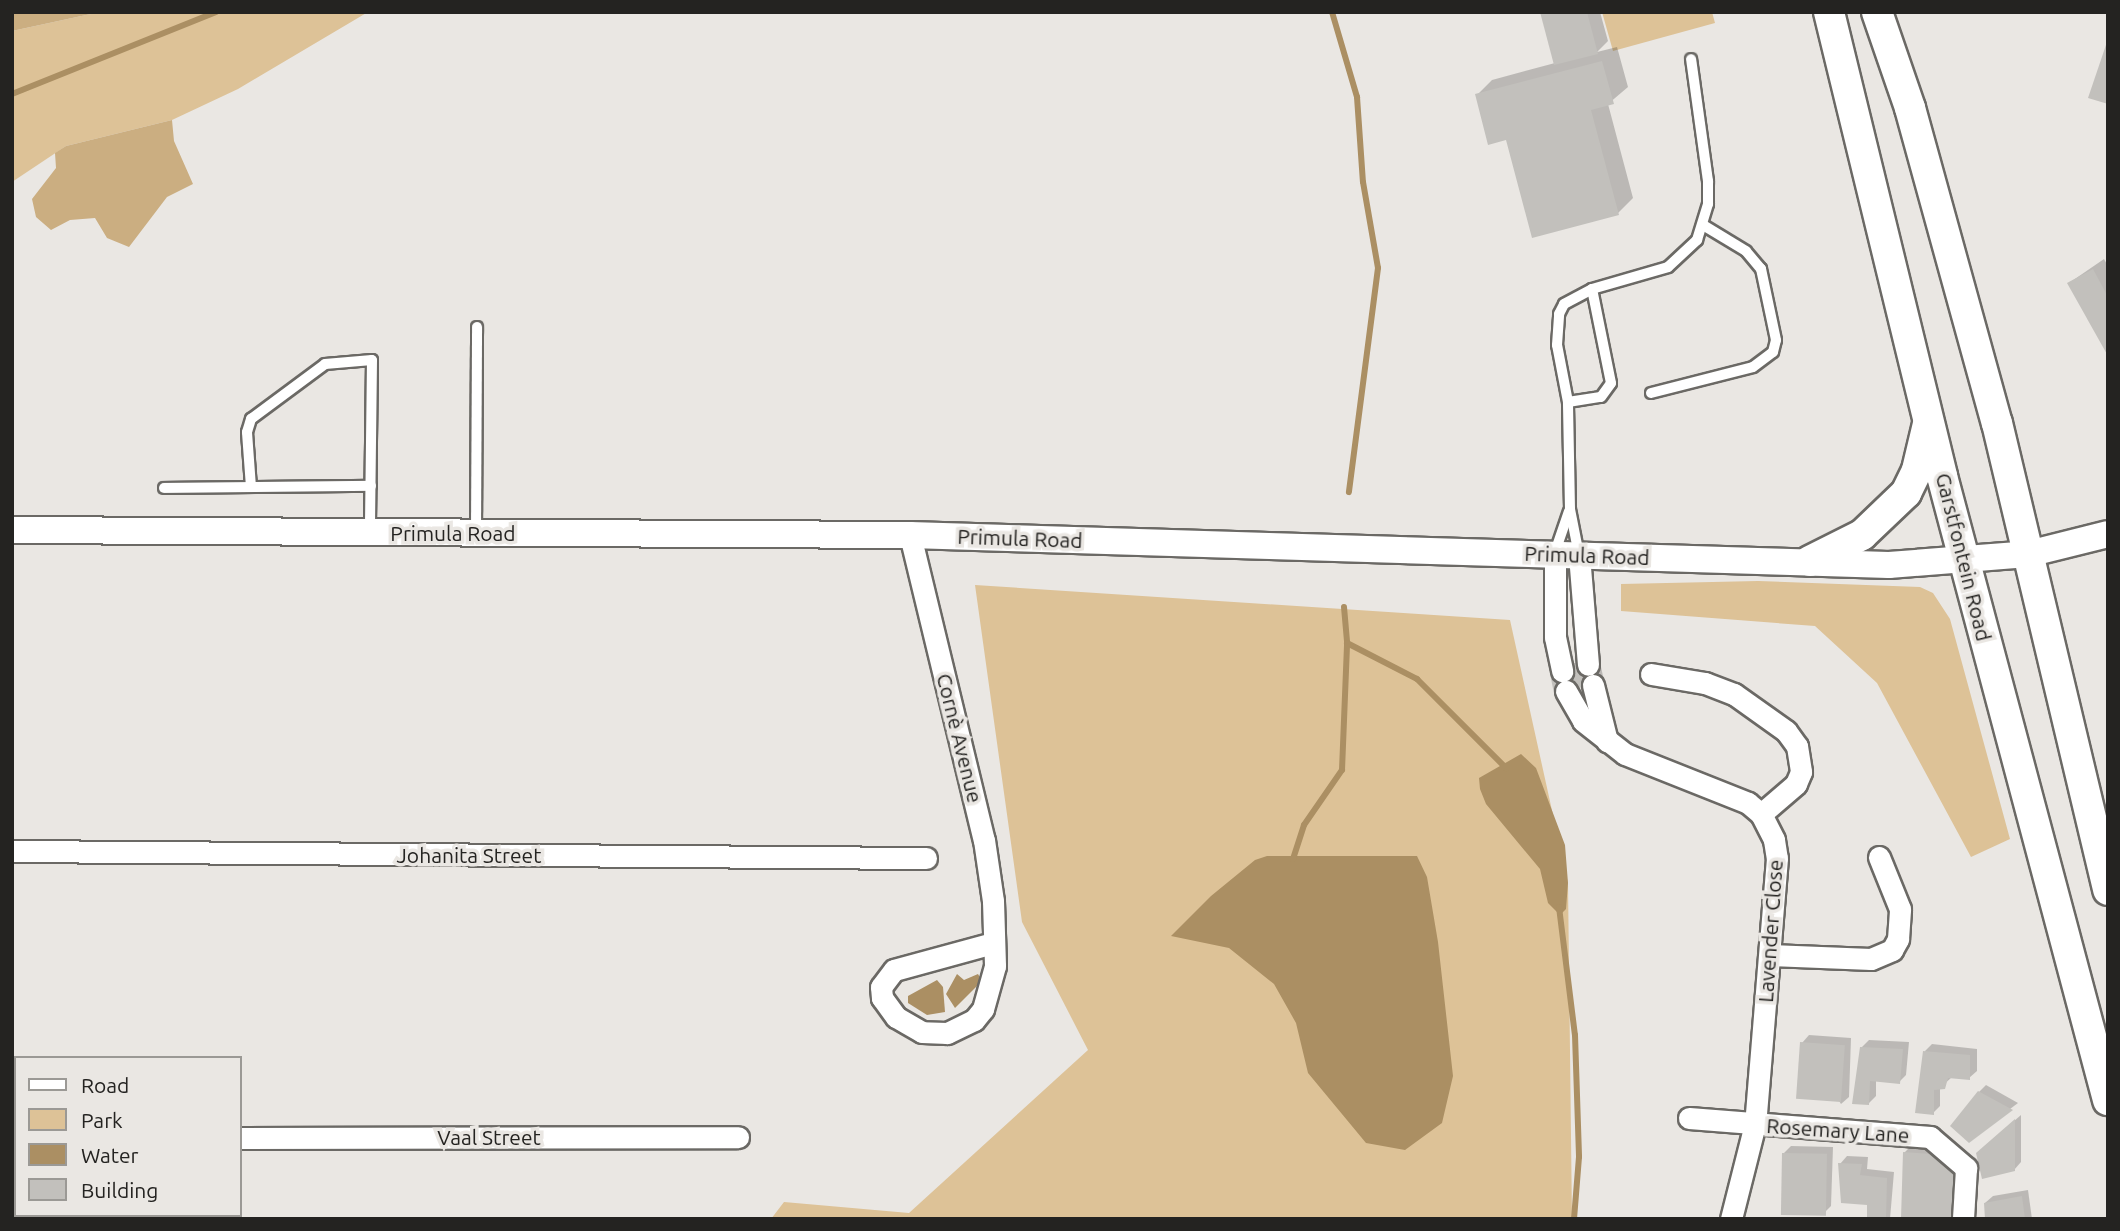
<!DOCTYPE html>
<meta charset="utf-8">
<style>
body{margin:0}
#map{position:relative;width:2120px;height:1231px;overflow:hidden;background:#eae7e3;font-family:Ubuntu,sans-serif}
div>[style]{position:absolute}
.green>*{inset:0;background:#ddc297}
.forest>*{inset:0;background:#cbae81}
.water>*{inset:0;background:#ab8f63}
.shadow>*{inset:0;background:#0003}
.stream>*{height:6px;margin:-3px;padding:0 3px;transform-origin:3px;border-radius:3px;background:#ab8f63}
.building>*{inset:0;background:#c2c0bc;transform-origin:0 0}
.roads{filter:drop-shadow(2px 0 #6b6965) drop-shadow(-2px 0 #6b6965) drop-shadow(0 2px #6b6965) drop-shadow(0 -2px #6b6965)}
.service>*{height:10px;margin:-5px;padding:0 5px;transform-origin:5px;border-radius:5px;background:#fff}
.minor>*{height:21px;margin:-10.5px;padding:0 10.5px;transform-origin:10.5px;border-radius:10.5px;background:#fff}
.tertiary>*{height:26px;margin:-13px;padding:0 13px;transform-origin:13px;border-radius:13px;background:#fff}
.secondary>*{height:30px;margin:-15px;padding:0 15px;transform-origin:15px;border-radius:15px;background:#fff}
span{translate:-50% -50%;white-space:nowrap;text-align:center;line-height:1.15;-webkit-text-stroke:7px #eae7e3;paint-order:stroke}
.street-label{font-size:21px;color:#242321}
.frame{position:absolute;inset:0;border:14px solid #242321;pointer-events:none}
.legend{position:absolute;left:14px;top:1056px;width:228px;height:161px;box-sizing:border-box;background:#eae7e3;border:2px solid #9b9995;margin:0;padding:9px 12px;list-style:none;font-size:21px;color:#242321}
.legend li{display:flex;align-items:center;gap:14px;height:35px}
.legend b{width:35px;border:2px solid #9b9995}
</style>
<div id="map">
<div class="green">
<div style="clip-path:polygon(100px 12px,368px 12px,238px 89px,172px 120px,66px 146px,12px 182px,12px 31px)"></div>
<div style="clip-path:polygon(1602px 12px,1712px 12px,1715px 23px,1613px 51px)"></div>
<div style="clip-path:polygon(1758px 581px,1920px 587px,1933px 593px,1950px 619px,2010px 839px,1971px 857px,1877px 683px,1815px 626px,1621px 611px,1621px 584px)"></div>
<div style="clip-path:polygon(975px 585px,1510px 620px,1568px 883px,1572px 1219px,771px 1219px,784px 1202px,909px 1213px,1088px 1050px,1022px 922px)"></div>
</div>
<div class="forest">
<div style="clip-path:polygon(12px 12px,100px 12px,12px 31px)"></div>
<div style="clip-path:polygon(172px 120px,174px 141px,193px 184px,167px 197px,129px 247px,107px 238px,95px 218px,70px 220px,51px 230px,36px 217px,32px 199px,56px 168px,55px 153px,66px 146px)"></div>
</div>
<div class="water">
<div style="clip-path:polygon(1521px 754px,1536px 768px,1565px 845px,1568px 883px,1566px 909px,1560px 915px,1548px 903px,1540px 869px,1486px 804px,1480px 789px,1479px 778px)"></div>
<div style="clip-path:polygon(1267px 856px,1417px 856px,1427px 877px,1438px 942px,1453px 1076px,1442px 1123px,1405px 1150px,1366px 1143px,1308px 1073px,1296px 1023px,1274px 984px,1229px 948px,1171px 936px,1211px 896px,1255px 860px)"></div>
<div style="clip-path:polygon(957px 974px,964px 980px,978px 974px,982px 981px,955px 1008px,946px 994px)"></div>
<div style="clip-path:polygon(937px 980px,943px 987px,945px 1012px,927px 1015px,908px 1003px,908px 996px)"></div>
</div>
<div class="shadow">
<div style="clip-path:polygon(1542px 12px,1600px 12px,1608px 41px,1597px 52px,1617px 47px,1628px 87px,1608px 104px,1633px 198px,1618px 213px,1507px 138px,1477px 95px,1492px 80px,1555px 63px)"></div>
<div style="clip-path:polygon(2104px 259px,2108px 266px,2108px 353px,2069px 283px)"></div>
<div style="clip-path:polygon(1599px 658px,1603px 676px,1595px 683px,1559px 666px)"></div>
<div style="clip-path:polygon(1809px 1035px,1851px 1038px,1849px 1097px,1841px 1104px,1802px 1043px)"></div>
<div style="clip-path:polygon(1869px 1040px,1909px 1042px,1906px 1075px,1899px 1082px,1876px 1080px,1876px 1096px,1869px 1103px,1861px 1048px)"></div>
<div style="clip-path:polygon(1932px 1044px,1977px 1049px,1977px 1071px,1969px 1078px,1952px 1077px,1940px 1088px,1940px 1106px,1933px 1113px,1925px 1051px)"></div>
<div style="clip-path:polygon(1986px 1085px,2018px 1103px,1969px 1140px,1979px 1092px)"></div>
<div style="clip-path:polygon(2021px 1115px,2021px 1162px,2014px 1170px,1985px 1146px)"></div>
<div style="clip-path:polygon(1791px 1146px,1833px 1147px,1831px 1206px,1824px 1213px,1784px 1153px)"></div>
<div style="clip-path:polygon(1911px 1146px,1939px 1148px,1962px 1166px,1957px 1219px,1902px 1219px,1904px 1153px)"></div>
<div style="clip-path:polygon(1847px 1156px,1868px 1157px,1867px 1169px,1894px 1172px,1890px 1219px,1869px 1219px,1869px 1203px,1840px 1164px)"></div>
<div style="clip-path:polygon(2028px 1190px,2032px 1219px,1988px 1219px,1985px 1203px,1993px 1196px)"></div>
</div>
<div class="stream">
<div style="left:1332px;top:12px;width:89px;rotate:73.6deg"></div>
<div style="left:1357px;top:97px;width:85px;rotate:86deg"></div>
<div style="left:1363px;top:182px;width:87px;rotate:80.1deg"></div>
<div style="left:1378px;top:268px;width:226px;rotate:97.4deg"></div>
<div style="left:12px;top:94px;width:220px;rotate:-21.9deg"></div>
<div style="left:1344px;top:607px;width:36px;rotate:85deg"></div>
<div style="left:1347px;top:643px;width:79px;rotate:27.2deg"></div>
<div style="left:1417px;top:679px;width:126px;rotate:45deg"></div>
<div style="left:1293px;top:859px;width:36px;rotate:-72deg"></div>
<div style="left:1304px;top:825px;width:67px;rotate:-55.4deg"></div>
<div style="left:1342px;top:770px;width:127px;rotate:-87.7deg"></div>
<div style="left:1559px;top:907px;width:129px;rotate:82.9deg"></div>
<div style="left:1575px;top:1035px;width:122px;rotate:88.1deg"></div>
<div style="left:1579px;top:1157px;width:62px;rotate:94.6deg"></div>
</div>
<div class="building">
<div style="clip-path:polygon(1540px 12px,1587px 12px,1598px 54px,1554px 65px)"></div>
<div style="clip-path:polygon(2108px 39px,2108px 104px,2088px 98px)"></div>
<div style="clip-path:polygon(1602px 61px,1614px 104px,1591px 110px,1619px 215px,1532px 238px,1506px 140px,1488px 145px,1475px 94px)"></div>
<div style="clip-path:polygon(2093px 269px,2108px 297px,2108px 356px,2067px 283px)"></div>
<div style="left:1592px;top:664px;width:21px;height:43px;rotate:79deg"></div>
<div style="left:1800px;top:1042px;width:45px;height:57px;rotate:4deg"></div>
<div style="clip-path:polygon(1860px 1047px,1903px 1049px,1900px 1084px,1870px 1081px,1869px 1105px,1852px 1104px)"></div>
<div style="clip-path:polygon(1923px 1051px,1970px 1055px,1970px 1080px,1948px 1078px,1945px 1089px,1934px 1090px,1934px 1115px,1915px 1113px)"></div>
<div style="clip-path:polygon(1978px 1091px,2013px 1110px,1969px 1143px,1950px 1126px)"></div>
<div style="clip-path:polygon(2015px 1119px,2015px 1171px,1982px 1179px,1976px 1153px)"></div>
<div style="clip-path:polygon(1903px 1152px,1931px 1154px,1955px 1173px,1951px 1219px,1901px 1219px)"></div>
<div style="left:1782px;top:1153px;width:45px;height:62px;rotate:1deg"></div>
<div style="clip-path:polygon(1838px 1163px,1862px 1164px,1860px 1175px,1887px 1178px,1886px 1219px,1867px 1219px,1867px 1205px,1841px 1203px)"></div>
<div style="clip-path:polygon(2022px 1196px,2025px 1219px,1985px 1219px,1984px 1203px)"></div>
</div>
<div class="roads">
<div class="service">
<div style="left:1651px;top:393px;width:105px;rotate:-14.3deg"></div>
<div style="left:1753px;top:367px;width:25px;rotate:-37deg"></div>
<div style="left:1773px;top:352px;width:12px;rotate:-76deg"></div>
<div style="left:1776px;top:340px;width:73px;rotate:-101.9deg"></div>
<div style="left:1761px;top:269px;width:23px;rotate:-130deg"></div>
<div style="left:1746px;top:251px;width:50px;rotate:-148.8deg"></div>
<div style="left:1568px;top:402px;width:33px;rotate:-9deg"></div>
<div style="left:1601px;top:397px;width:17px;rotate:-54deg"></div>
<div style="left:1611px;top:383px;width:96px;rotate:-101.4deg"></div>
<div style="left:251px;top:487px;width:55px;rotate:-94.2deg"></div>
<div style="left:247px;top:432px;width:14px;rotate:-73deg"></div>
<div style="left:251px;top:419px;width:92px;rotate:-36.6deg"></div>
<div style="left:325px;top:364px;width:47px;rotate:-4.9deg"></div>
<div style="left:372px;top:360px;width:172px;rotate:90.7deg"></div>
<div style="left:164px;top:488px;width:207px;rotate:-0.6deg"></div>
<div style="left:476px;top:531px;width:204px;rotate:-89.7deg"></div>
<div style="left:1555px;top:552px;width:43px;rotate:-71.1deg"></div>
<div style="left:1579px;top:555px;width:47px;rotate:-101.1deg"></div>
<div style="left:1570px;top:509px;width:107px;rotate:-91.1deg"></div>
<div style="left:1568px;top:402px;width:58px;rotate:-100.9deg"></div>
<div style="left:1557px;top:345px;width:31px;rotate:-86deg"></div>
<div style="left:1559px;top:314px;width:11px;rotate:-63deg"></div>
<div style="left:1564px;top:304px;width:32px;rotate:-28deg"></div>
<div style="left:1592px;top:289px;width:79px;rotate:-16.1deg"></div>
<div style="left:1668px;top:267px;width:40px;rotate:-43deg"></div>
<div style="left:1697px;top:240px;width:38px;rotate:-73deg"></div>
<div style="left:1708px;top:204px;width:23px;rotate:-90deg"></div>
<div style="left:1708px;top:181px;width:123px;rotate:-97.9deg"></div>
</div>
<div class="minor">
<div style="left:910px;top:535px;width:314px;rotate:76.4deg"></div>
<div style="left:984px;top:840px;width:62px;rotate:81.6deg"></div>
<div style="left:993px;top:901px;width:65px;rotate:88.2deg"></div>
<div style="left:995px;top:966px;width:45px;rotate:105.6deg"></div>
<div style="left:983px;top:1009px;width:14px;rotate:129deg"></div>
<div style="left:974px;top:1020px;width:30px;rotate:154deg"></div>
<div style="left:947px;top:1033px;width:25px;rotate:-178deg"></div>
<div style="left:922px;top:1032px;width:30px;rotate:-150deg"></div>
<div style="left:896px;top:1017px;width:24px;rotate:-126deg"></div>
<div style="left:882px;top:998px;width:11px;rotate:-95deg"></div>
<div style="left:881px;top:987px;width:21px;rotate:-53deg"></div>
<div style="left:894px;top:970px;width:103px;rotate:-15.3deg"></div>
<div style="left:1555px;top:554px;width:83px;rotate:90deg"></div>
<div style="left:1555px;top:637px;width:35px;rotate:78deg"></div>
<div style="left:1579px;top:555px;width:110px;rotate:85.3deg"></div>
<div style="left:1651px;top:674px;width:55px;rotate:9.5deg"></div>
<div style="left:1705px;top:683px;width:31px;rotate:21deg"></div>
<div style="left:1734px;top:694px;width:64px;rotate:35.4deg"></div>
<div style="left:1786px;top:731px;width:19px;rotate:54deg"></div>
<div style="left:1797px;top:746px;width:26px;rotate:81deg"></div>
<div style="left:1801px;top:772px;width:13px;rotate:113deg"></div>
<div style="left:1796px;top:784px;width:46px;rotate:139.4deg"></div>
<div style="left:1593px;top:685px;width:58px;rotate:76deg"></div>
<div style="left:1566px;top:691px;width:34px;rotate:60deg"></div>
<div style="left:1583px;top:721px;width:53px;rotate:38.2deg"></div>
<div style="left:1625px;top:754px;width:132px;rotate:21.7deg"></div>
<div style="left:1748px;top:803px;width:17px;rotate:40deg"></div>
<div style="left:1761px;top:814px;width:29px;rotate:63deg"></div>
<div style="left:1774px;top:840px;width:18px;rotate:81deg"></div>
<div style="left:1777px;top:858px;width:267px;rotate:94.7deg"></div>
<div style="left:1755px;top:1124px;width:98px;rotate:104.2deg"></div>
<div style="left:12px;top:851px;width:914px;rotate:0.44deg"></div>
<div style="left:1770px;top:955px;width:101px;rotate:2.3deg"></div>
<div style="left:1871px;top:959px;width:23px;rotate:-23deg"></div>
<div style="left:1892px;top:950px;width:13px;rotate:-61deg"></div>
<div style="left:1898px;top:939px;width:30px;rotate:-86deg"></div>
<div style="left:1900px;top:909px;width:56px;rotate:-112deg"></div>
<div style="left:1689px;top:1118px;width:242px;rotate:4.5deg"></div>
<div style="left:1930px;top:1137px;width:48px;rotate:40.7deg"></div>
<div style="left:1966px;top:1168px;width:51px;rotate:93.4deg"></div>
<div style="left:12px;top:1138px;width:4px"></div>
<div style="left:240px;top:1138px;width:498px;rotate:-0.1deg"></div>
</div>
<div class="tertiary">
<div style="left:12px;top:530px;width:898px;rotate:0.32deg"></div>
<div style="left:910px;top:535px;width:979px;rotate:1.76deg"></div>
<div style="left:1889px;top:565px;width:139px;rotate:-4.5deg"></div>
<div style="left:2028px;top:554px;width:82px;rotate:-14deg"></div>
</div>
<div class="secondary">
<div style="left:1829px;top:12px;width:478px;rotate:76.3deg"></div>
<div style="left:1942px;top:476px;width:646px;rotate:75.1deg"></div>
<div style="left:1877px;top:12px;width:102px;rotate:71deg"></div>
<div style="left:1910px;top:108px;width:327px;rotate:74.6deg"></div>
<div style="left:1997px;top:423px;width:480px;rotate:76.6deg"></div>
<div style="left:1810px;top:561px;width:58px;rotate:-26.6deg"></div>
<div style="left:1862px;top:535px;width:61px;rotate:-43.7deg"></div>
<div style="left:1906px;top:493px;width:25px;rotate:-64deg"></div>
<div style="left:1917px;top:470px;width:47px;rotate:-76.6deg"></div>
</div>
</div>
<div class="street-label">
<span style="left:453px;top:533px">Primula Road</span>
<span style="left:1020px;top:538px;rotate:2deg">Primula Road</span>
<span style="left:1587px;top:555px;rotate:2deg">Primula Road</span>
<span style="left:1964px;top:557px;rotate:76deg">Garstfontein Road</span>
<span style="left:960px;top:738px;rotate:76deg">Cornè Avenue</span>
<span style="left:469px;top:855px">Johanita Street</span>
<span style="left:1770px;top:931px;rotate:-86deg">Lavender Close</span>
<span style="left:1838px;top:1130px;rotate:4deg">Rosemary Lane</span>
<span style="left:489px;top:1137px">Vaal Street</span>
</div>
<div class="frame"></div>
<ul class="legend">
<li><b style="height:9px;background:#fff"></b>Road</li>
<li><b style="height:19px;background:#ddc297"></b>Park</li>
<li><b style="height:19px;background:#ab8f63"></b>Water</li>
<li><b style="height:19px;background:#c2c0bc"></b>Building</li>
</ul>
</div>
